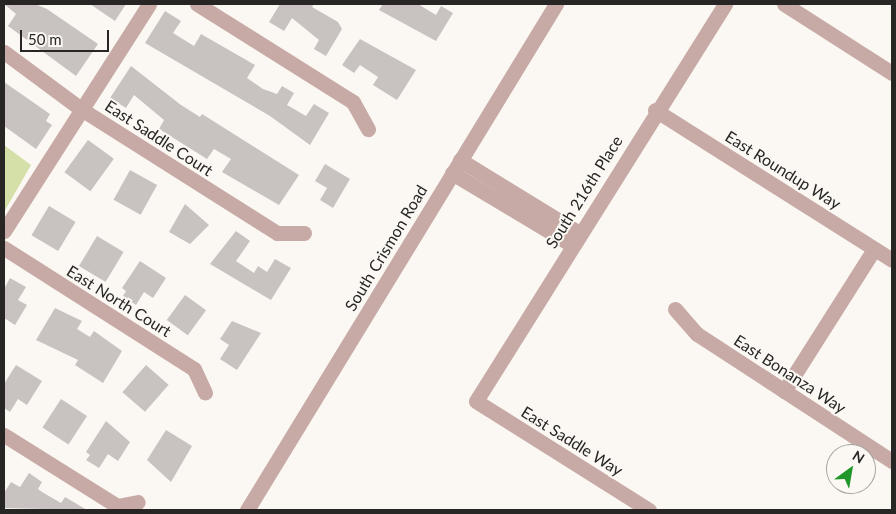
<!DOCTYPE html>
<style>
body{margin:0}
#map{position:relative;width:896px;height:514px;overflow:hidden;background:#fbf8f3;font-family:Lato,sans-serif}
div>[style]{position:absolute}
.green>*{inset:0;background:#d5dfa8}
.building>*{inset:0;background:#c8c2c1;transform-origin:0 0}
.minor>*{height:15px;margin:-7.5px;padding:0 7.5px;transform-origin:7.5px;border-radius:7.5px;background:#c7aaa5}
span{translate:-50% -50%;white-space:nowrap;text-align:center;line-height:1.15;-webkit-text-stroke:4px #fbf8f3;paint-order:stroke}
.street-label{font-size:16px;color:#272625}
.frame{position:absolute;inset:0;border:5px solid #272625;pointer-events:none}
.north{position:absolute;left:826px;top:444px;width:50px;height:50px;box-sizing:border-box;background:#fbf8f3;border:1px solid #a6a4a1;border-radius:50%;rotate:32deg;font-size:14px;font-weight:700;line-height:20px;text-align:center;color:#272625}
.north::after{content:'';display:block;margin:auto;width:18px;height:22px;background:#209728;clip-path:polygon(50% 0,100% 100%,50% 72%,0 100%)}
.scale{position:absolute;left:20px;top:30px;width:89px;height:22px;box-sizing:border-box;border:2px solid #272625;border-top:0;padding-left:6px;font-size:15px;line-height:18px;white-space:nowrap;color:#272625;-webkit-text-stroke:4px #fbf8f3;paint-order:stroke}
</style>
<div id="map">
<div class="green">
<div style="clip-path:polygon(4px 145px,31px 165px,4px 212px)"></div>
</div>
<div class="building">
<div style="clip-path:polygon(4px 4px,35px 4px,47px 9px,98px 44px,76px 76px,8px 26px,16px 14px)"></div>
<div style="clip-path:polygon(90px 4px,126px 4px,115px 21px)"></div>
<div style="clip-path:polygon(280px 4px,314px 4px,312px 7px,338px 22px,342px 29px,326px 56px,314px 49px,319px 40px,292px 18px,284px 31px,269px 22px)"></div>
<div style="clip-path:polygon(383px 4px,418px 4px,436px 15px,441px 6px,453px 13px,436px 41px,379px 10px)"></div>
<div style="clip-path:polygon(165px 11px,181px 21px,173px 33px,194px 46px,201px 34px,255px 65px,247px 78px,263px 89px,277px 94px,282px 86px,294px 93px,287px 105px,306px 116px,314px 104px,329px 113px,310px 145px,270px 116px,145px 43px)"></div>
<div style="clip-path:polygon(360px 39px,416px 70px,397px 100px,373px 85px,378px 77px,360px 65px,354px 73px,342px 65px)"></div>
<div style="clip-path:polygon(131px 66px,181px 105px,200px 117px,202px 114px,299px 175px,279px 205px,222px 172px,231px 159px,214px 149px,207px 159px,159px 129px,164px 120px,134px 95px,126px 108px,110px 98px)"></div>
<div style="clip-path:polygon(4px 82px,50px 114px,46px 121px,52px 125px,36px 149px,4px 126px)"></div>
<div style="left:88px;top:140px;width:32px;height:40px;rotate:36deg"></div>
<div style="clip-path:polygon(325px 164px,350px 179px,333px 208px,320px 200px,327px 188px,315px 181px)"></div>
<div style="left:130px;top:170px;width:31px;height:34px;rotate:29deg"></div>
<div style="clip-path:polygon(185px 204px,209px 225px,190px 244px,169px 232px)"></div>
<div style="left:49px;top:206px;width:31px;height:34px;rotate:31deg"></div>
<div style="clip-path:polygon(236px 231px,250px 241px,236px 261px,254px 273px,258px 266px,267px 272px,275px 259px,291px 268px,271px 300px,210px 264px)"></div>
<div style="left:97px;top:236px;width:31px;height:35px;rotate:31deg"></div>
<div style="clip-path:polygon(140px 261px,166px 278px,153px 298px,144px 292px,136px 305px,123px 296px,126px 291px,122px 288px)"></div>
<div style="clip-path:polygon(10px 278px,26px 287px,18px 300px,27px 305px,15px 325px,4px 318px,4px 289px)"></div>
<div style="left:185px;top:295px;width:26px;height:31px;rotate:36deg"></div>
<div style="clip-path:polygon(55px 308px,82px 321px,77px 329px,90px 337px,94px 331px,122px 351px,103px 383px,75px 365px,78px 360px,36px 340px)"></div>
<div style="clip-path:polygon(232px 321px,261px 333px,237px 370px,220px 359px,229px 345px,220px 339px)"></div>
<div style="clip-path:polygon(16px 365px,42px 381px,27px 405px,18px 399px,10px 412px,4px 408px,4px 384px)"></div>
<div style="left:146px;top:365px;width:30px;height:36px;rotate:41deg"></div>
<div style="left:61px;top:399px;width:31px;height:34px;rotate:33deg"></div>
<div style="clip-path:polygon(106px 421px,130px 442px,118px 461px,108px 454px,99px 468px,86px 460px,90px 455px,86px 452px)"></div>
<div style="clip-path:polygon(166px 430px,192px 446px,171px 482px,147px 460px)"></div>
<div style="clip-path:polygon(29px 473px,42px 482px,38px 489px,42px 492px,61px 503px,65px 497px,87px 510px,4px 508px,4px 493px,11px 482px,20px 487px)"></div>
</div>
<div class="minor">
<div style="left:197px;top:4px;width:184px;rotate:32.1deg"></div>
<div style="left:353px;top:102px;width:31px;rotate:61deg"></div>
<div style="left:784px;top:4px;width:128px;rotate:32.6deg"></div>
<div style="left:4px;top:52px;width:96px;rotate:36.5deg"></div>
<div style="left:81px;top:109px;width:232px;rotate:32.3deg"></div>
<div style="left:277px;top:233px;width:27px"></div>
<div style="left:655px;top:110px;width:280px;rotate:32.3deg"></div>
<div style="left:460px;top:160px;width:140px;rotate:31.5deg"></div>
<div style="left:452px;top:173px;width:140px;rotate:31deg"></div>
<div style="left:4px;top:231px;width:269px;rotate:-57.4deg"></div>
<div style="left:4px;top:248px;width:225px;rotate:32.5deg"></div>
<div style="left:194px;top:369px;width:26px;rotate:65deg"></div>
<div style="left:675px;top:309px;width:33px;rotate:49deg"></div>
<div style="left:697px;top:334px;width:233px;rotate:33.1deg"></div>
<div style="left:784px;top:391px;width:168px;rotate:-57.6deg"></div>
<div style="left:4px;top:435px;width:133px;rotate:32.1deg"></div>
<div style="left:117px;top:506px;width:21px;rotate:-11deg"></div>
<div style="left:247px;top:510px;width:593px;rotate:-58.59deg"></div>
<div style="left:649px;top:510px;width:204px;rotate:-147.8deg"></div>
<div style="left:476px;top:401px;width:469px;rotate:-57.9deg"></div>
</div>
<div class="street-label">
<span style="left:159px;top:138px;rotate:33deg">East Saddle Court</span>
<span style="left:783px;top:170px;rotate:32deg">East Roundup Way</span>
<span style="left:584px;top:192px;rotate:-58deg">South 216th Place</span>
<span style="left:386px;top:248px;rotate:-59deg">South Crismon Road</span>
<span style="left:119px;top:301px;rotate:32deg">East North Court</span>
<span style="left:790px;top:374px;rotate:33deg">East Bonanza Way</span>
<span style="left:572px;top:441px;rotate:32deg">East Saddle Way</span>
</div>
<div class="frame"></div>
<div class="north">N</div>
<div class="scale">50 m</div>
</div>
